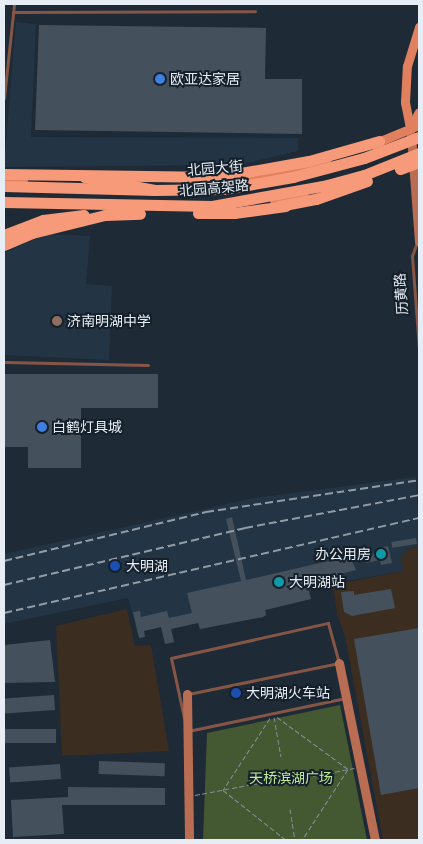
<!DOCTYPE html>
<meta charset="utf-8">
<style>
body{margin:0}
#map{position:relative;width:423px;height:844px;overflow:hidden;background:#1e2a35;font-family:Roboto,"Noto Sans SC",sans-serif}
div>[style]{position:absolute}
.commercial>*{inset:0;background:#3c2d21}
.built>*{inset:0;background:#233444}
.green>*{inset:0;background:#445831}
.building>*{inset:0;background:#44515d;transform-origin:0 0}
.path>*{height:1px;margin-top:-0.5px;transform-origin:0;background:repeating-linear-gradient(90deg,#858f98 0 5px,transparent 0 7.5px)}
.lane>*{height:3px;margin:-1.5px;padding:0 1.5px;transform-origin:1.5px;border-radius:1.5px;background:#855646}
.secondary>*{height:9px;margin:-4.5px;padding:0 4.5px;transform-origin:4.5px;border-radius:4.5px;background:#b96e54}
.primary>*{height:9px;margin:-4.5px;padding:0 4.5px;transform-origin:4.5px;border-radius:4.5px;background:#e1805e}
.highway>*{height:11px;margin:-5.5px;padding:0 5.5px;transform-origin:5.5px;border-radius:5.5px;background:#f79a79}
.rail>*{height:2px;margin-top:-1px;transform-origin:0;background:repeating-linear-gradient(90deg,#929ca5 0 8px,transparent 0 12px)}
.highway-bridge>*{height:11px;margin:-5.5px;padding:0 5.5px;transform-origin:5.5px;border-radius:5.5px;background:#f79a79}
.dots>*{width:14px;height:14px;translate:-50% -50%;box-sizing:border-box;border:2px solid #15202b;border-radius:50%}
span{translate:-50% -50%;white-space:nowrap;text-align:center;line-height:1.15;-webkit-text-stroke:4px #15202b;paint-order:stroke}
.poi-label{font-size:14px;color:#e6edf5}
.left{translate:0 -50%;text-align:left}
.right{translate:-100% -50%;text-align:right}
.street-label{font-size:14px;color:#e6edf5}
.park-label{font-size:14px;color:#beea94}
.frame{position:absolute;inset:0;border:5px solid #e6edf5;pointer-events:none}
</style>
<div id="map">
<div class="commercial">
<div style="clip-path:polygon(419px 546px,419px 840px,383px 840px,345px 636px,337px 614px,333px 585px,403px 571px,400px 555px,406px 549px)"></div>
<div style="clip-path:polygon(127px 609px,135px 646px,151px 645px,169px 751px,62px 756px,56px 626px)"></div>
</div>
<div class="built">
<div style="clip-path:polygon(16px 22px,36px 24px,31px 137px,298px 138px,298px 151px,240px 165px,4px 167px)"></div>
<div style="clip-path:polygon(46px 234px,90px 236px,86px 284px,112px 286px,109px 360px,4px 355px,4px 253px)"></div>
<div style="clip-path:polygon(416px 477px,419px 546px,406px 549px,407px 554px,401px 555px,403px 571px,309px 588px,311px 599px,266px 610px,266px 615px,263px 617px,200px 629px,198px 623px,172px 629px,174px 642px,166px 644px,161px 627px,144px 631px,145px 637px,139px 638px,128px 598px,4px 624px,4px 554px,254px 498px)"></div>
</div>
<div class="green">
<div style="clip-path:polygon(340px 705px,367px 840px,203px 840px,207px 733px)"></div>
</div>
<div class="building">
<div style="clip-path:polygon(39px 25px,266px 28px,265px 79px,302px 79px,302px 134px,35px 130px)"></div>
<div style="clip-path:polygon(4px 374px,158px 374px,158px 408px,81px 408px,81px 468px,28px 468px,28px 447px,4px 447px)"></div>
<div style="clip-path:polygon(232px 517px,246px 580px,350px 556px,356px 570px,321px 579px,322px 585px,308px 588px,311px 599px,265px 610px,266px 615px,263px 617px,200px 629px,198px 623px,171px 629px,174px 642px,165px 644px,161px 627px,144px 631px,145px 637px,139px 638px,133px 612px,140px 611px,141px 617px,167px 611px,169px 618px,192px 613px,187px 593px,241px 581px,226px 519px)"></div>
<div style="left:416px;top:538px;width:6px;height:25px;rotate:81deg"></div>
<div style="clip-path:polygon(388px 546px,392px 563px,381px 565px,380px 560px,366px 563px,364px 556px,379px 552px,378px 548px)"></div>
<div style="clip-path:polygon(391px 589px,395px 608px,352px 616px,344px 612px,341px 592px,354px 591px,354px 595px)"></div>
<div style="clip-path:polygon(419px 628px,419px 788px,381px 795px,354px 639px)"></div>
<div style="clip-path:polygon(50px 640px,55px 682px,4px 683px,4px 645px)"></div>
<div style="left:54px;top:695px;width:15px;height:50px;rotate:86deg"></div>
<div style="left:56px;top:729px;width:14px;height:51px;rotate:90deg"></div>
<div style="left:99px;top:761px;width:66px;height:13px;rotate:2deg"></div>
<div style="left:60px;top:764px;width:15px;height:51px;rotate:86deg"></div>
<div style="clip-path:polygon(68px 787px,165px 788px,165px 805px,62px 805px,64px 834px,13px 837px,11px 800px,68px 797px)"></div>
</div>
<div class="path">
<div style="left:274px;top:717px;width:40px;rotate:80deg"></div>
<div style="left:277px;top:717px;width:88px;rotate:36.2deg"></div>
<div style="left:348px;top:769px;width:85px;rotate:122.9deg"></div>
<div style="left:270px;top:718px;width:86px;rotate:123.1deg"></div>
<div style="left:223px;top:790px;width:80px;rotate:38.4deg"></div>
<div style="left:313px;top:776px;width:42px;rotate:-11deg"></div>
<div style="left:195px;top:795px;width:65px;rotate:-10.6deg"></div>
<div style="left:290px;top:809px;width:31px;rotate:81deg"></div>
</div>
<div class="lane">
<div style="left:13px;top:12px;width:242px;rotate:-0.2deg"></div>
<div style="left:4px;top:98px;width:95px;rotate:-83.9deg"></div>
<div style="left:417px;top:242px;width:15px;rotate:110deg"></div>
<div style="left:412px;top:256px;width:94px;rotate:85.7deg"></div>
<div style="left:4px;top:362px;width:144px;rotate:1.2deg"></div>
<div style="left:184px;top:718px;width:61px;rotate:-102.2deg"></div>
<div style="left:171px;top:658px;width:161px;rotate:-12.6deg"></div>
<div style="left:328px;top:623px;width:41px;rotate:74.6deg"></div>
<div style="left:339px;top:663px;width:154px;rotate:168.4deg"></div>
<div style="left:188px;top:731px;width:161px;rotate:-11.8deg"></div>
</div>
<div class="secondary">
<div style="left:411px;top:135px;width:107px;rotate:85.7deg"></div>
<div style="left:339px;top:663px;width:181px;rotate:78.5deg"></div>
<div style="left:187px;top:694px;width:146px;rotate:89.2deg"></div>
</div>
<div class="primary">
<div style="left:410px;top:128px;width:26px;rotate:-101deg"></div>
<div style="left:405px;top:102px;width:36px;rotate:-87deg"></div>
<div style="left:407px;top:66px;width:41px;rotate:-72.9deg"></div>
<div style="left:410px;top:128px;width:18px;rotate:-61deg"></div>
<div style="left:373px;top:144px;width:50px;rotate:-22.4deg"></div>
<div style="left:4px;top:180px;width:19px;rotate:3deg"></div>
<div style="left:196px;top:184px;width:78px;rotate:-6.7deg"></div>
<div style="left:273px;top:175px;width:55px;rotate:-13.8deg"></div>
<div style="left:274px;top:200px;width:30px;rotate:-12deg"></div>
</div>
<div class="highway">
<div style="left:4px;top:174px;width:214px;rotate:0.8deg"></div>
<div style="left:218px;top:177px;width:92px;rotate:-10deg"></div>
<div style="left:309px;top:161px;width:73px;rotate:-15.9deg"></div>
<div style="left:4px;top:186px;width:151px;rotate:1.5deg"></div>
<div style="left:155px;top:190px;width:70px;rotate:-0.8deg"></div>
<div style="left:225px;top:189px;width:69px;rotate:-10deg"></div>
</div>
<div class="rail">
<div style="left:4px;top:561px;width:208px;rotate:-13.6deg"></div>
<div style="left:206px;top:512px;width:215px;rotate:-8.5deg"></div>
<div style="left:4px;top:585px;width:248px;rotate:-13.3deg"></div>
<div style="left:245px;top:528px;width:177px;rotate:-10.7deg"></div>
<div style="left:4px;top:613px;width:426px;rotate:-12.9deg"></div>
</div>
<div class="highway-bridge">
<div style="left:400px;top:169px;width:20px;rotate:-20deg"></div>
<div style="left:84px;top:177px;width:72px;rotate:10.4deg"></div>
<div style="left:293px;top:177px;width:73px;rotate:-15deg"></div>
<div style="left:364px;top:158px;width:59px;rotate:-20.9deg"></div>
<div style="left:4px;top:202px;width:208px;rotate:1.1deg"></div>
<div style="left:212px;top:206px;width:117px;rotate:-10.3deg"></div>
<div style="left:327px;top:185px;width:38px;rotate:-15deg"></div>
<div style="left:364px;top:175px;width:59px;rotate:-21.8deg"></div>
<div style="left:279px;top:206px;width:38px;rotate:-11deg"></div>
<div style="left:316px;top:199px;width:54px;rotate:-19.4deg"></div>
<div style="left:198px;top:213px;width:36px"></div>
<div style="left:234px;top:213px;width:52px;rotate:-7.7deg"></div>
<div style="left:4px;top:235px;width:42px;rotate:-21deg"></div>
<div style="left:43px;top:220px;width:41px;rotate:-7deg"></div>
<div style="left:4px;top:245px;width:30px;rotate:-23deg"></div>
<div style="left:32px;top:233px;width:75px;rotate:-13.9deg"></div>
<div style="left:105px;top:215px;width:35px;rotate:-2deg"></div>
</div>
<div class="dots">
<div style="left:160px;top:79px;background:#3f7fe0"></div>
<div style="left:57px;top:321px;background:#8d6e63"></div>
<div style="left:42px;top:427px;background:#3f7fe0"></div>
<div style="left:381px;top:554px;background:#0f9aa8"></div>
<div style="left:115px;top:566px;background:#1a4fb4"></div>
<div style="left:279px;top:582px;background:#0f9aa8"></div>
<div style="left:236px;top:693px;background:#1a4fb4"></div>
</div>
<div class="poi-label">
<span class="left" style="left:170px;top:79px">欧亚达家居</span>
<span class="left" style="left:67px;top:321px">济南明湖中学</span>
<span class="left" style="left:52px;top:427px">白鹤灯具城</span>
<span class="right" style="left:371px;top:554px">办公用房</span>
<span class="left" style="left:126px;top:566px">大明湖</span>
<span class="left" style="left:289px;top:582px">大明湖站</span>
<span class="left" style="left:246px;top:693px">大明湖火车站</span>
</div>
<div class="street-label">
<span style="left:215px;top:168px;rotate:-5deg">北园大街</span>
<span style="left:214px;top:188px;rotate:-5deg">北园高架路</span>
<span style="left:401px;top:294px;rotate:-94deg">历黄路</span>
</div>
<div class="park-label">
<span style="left:291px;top:778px">天桥滨湖广场</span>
</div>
<div class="frame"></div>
</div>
